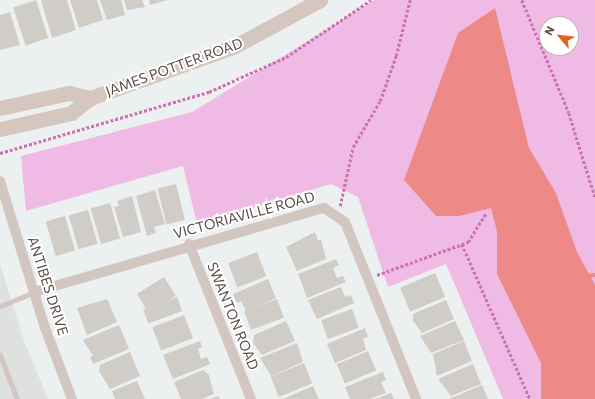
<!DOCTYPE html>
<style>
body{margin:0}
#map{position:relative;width:595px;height:399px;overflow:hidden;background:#edf0f0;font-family:Commissioner,sans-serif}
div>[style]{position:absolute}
.education>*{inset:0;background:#dfe1e1}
.green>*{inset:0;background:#efbbe4}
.water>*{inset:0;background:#ed8a87}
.stream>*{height:4px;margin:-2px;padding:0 2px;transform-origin:2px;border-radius:2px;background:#ed8a87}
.building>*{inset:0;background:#d0ccc7;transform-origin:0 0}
.path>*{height:2.5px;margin-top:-1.25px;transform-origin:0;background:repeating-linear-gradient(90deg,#cd72b0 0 3px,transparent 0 5px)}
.lane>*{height:5px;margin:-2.5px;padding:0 2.5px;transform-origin:2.5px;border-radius:2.5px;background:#d3c6c1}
.street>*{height:10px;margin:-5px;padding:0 5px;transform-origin:5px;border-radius:5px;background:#d3c6c1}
.secondary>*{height:15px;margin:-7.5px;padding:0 7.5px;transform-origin:7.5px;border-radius:7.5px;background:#d5c6be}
span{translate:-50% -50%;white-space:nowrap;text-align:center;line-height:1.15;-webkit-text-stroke:4px #fff;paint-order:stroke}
.street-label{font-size:14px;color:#5b4c46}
.north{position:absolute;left:539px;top:16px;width:40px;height:40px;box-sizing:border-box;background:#fff;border:1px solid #bdb7b5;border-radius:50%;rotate:298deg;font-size:11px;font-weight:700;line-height:16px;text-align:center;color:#5b4c46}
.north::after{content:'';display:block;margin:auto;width:14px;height:18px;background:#e16416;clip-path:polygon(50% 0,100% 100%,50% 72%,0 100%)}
</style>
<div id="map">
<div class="education">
<div style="clip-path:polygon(0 264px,24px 341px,48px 399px,0 399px)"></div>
</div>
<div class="green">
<div style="clip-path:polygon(evenodd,375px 0,595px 0,595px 399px,503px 399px,446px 264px,388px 287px,358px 197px,331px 184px,197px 224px,183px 166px,26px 211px,21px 156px,192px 112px,375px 0,547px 24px,571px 24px,571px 48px,547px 48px,547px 24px)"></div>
</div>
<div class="water">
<div style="clip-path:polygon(495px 8px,529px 148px,556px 193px,577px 252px,595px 285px,595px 399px,541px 399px,541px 363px,497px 274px,497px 231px,491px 208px,459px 216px,436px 216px,404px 180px,458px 33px)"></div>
</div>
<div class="stream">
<div style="left:586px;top:276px;width:9px;rotate:-6deg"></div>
</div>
<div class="building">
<div style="left:36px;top:0;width:40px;height:24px;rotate:72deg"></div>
<div style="clip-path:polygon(41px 0,67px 0,76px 30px,52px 38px)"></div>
<div style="clip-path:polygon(70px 0,97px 0,103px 20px,79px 28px)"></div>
<div style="clip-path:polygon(100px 0,121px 0,125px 15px,107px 20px)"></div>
<div style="clip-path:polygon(124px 0,142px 0,145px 7px,127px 10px)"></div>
<div style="clip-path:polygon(149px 0,168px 0,150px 5px)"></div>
<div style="clip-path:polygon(10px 12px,20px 45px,0 50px,0 15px)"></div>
<div style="left:176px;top:184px;width:37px;height:19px;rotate:76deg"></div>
<div style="clip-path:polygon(155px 190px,165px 224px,154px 227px,156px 233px,147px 236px,136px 196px)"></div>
<div style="clip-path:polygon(132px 196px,141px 232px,123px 237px,114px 207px,119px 206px,117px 201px)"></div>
<div style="left:110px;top:203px;width:37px;height:20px;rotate:74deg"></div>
<div style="left:88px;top:210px;width:35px;height:20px;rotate:74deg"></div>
<div style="left:65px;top:216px;width:36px;height:20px;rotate:74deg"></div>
<div style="clip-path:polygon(315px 232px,318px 241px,321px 239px,326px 259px,297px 271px,286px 247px)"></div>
<div style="left:257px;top:252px;width:26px;height:31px;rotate:69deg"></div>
<div style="clip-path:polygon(336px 259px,339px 265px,333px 268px,337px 278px,343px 276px,346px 282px,307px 298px,298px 274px)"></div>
<div style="left:435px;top:273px;width:26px;height:38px;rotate:67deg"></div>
<div style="left:164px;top:277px;width:22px;height:32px;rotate:58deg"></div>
<div style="clip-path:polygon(268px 279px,276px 298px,246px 311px,241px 301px,237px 303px,233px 294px)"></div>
<div style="clip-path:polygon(341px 287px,345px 297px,351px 295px,354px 303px,317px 319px,308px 300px)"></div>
<div style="left:177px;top:297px;width:15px;height:36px;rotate:70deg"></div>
<div style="clip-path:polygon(107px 299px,117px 322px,87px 335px,77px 308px)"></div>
<div style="left:277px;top:299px;width:20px;height:35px;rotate:70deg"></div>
<div style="clip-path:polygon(446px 300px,454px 319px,422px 333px,413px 321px,413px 314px)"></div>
<div style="left:352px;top:309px;width:20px;height:33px;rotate:70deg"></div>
<div style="left:184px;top:315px;width:25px;height:34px;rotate:69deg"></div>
<div style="clip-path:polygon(286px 321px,295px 341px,262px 355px,253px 343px,254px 335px)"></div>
<div style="clip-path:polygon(455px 321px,464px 340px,431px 353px,420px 336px)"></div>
<div style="clip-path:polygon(119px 325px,129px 349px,93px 364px,90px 357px,93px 356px,83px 340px)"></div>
<div style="clip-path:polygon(365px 328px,368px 337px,363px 339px,366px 350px,335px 363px,327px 344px)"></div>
<div style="clip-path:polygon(200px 341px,202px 347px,198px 349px,201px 359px,207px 357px,210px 364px,173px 379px,163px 355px)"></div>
<div style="clip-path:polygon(464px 341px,472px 361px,437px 376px,433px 354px)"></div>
<div style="clip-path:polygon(297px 343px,303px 362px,271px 376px,260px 358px)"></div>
<div style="left:368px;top:351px;width:21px;height:34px;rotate:67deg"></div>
<div style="clip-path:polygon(130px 352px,140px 376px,110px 389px,99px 371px,100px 365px)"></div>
<div style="left:304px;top:363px;width:22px;height:36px;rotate:68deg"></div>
<div style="clip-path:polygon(473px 364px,481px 384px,451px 396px,438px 379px)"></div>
<div style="clip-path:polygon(203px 370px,209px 375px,214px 394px,202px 399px,181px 399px,174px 382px)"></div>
<div style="clip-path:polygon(383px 372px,386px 380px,381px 382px,386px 393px,370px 399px,350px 399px,345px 387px)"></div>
<div style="clip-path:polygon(137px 381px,145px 399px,115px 399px,112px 391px)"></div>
<div style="clip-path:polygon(482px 385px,488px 399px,449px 399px)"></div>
<div style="clip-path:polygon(313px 386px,319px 399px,281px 399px,285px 398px)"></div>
<div style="clip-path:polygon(391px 393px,394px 399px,376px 399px)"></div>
<div style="clip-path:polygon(218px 396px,220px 399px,210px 399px)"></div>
</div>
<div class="path">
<div style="left:522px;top:0;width:122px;rotate:67.4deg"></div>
<div style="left:569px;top:113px;width:88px;rotate:72.8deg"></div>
<div style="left:0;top:153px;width:218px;rotate:-16.3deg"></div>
<div style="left:209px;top:92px;width:85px;rotate:-24.4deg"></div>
<div style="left:286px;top:57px;width:102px;rotate:-33.8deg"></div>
<div style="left:340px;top:206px;width:60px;rotate:-77.6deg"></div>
<div style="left:353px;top:147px;width:53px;rotate:-59.6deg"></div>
<div style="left:380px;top:101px;width:48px;rotate:-70.4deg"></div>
<div style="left:396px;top:56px;width:58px;rotate:-76deg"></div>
<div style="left:462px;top:244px;width:169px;rotate:66.3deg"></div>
<div style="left:377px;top:275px;width:97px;rotate:-19.9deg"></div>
<div style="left:468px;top:242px;width:34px;rotate:-58deg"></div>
</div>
<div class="lane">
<div style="left:0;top:306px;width:37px;rotate:-22deg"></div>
<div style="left:0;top:355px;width:47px;rotate:68.9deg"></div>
</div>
<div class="street">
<div style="left:0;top:181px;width:151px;rotate:73deg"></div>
<div style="left:44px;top:325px;width:79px;rotate:69.3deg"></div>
<div style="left:189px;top:244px;width:167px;rotate:68.2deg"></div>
<div style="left:34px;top:292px;width:302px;rotate:-16.2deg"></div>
<div style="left:324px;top:208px;width:25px;rotate:34deg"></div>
<div style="left:345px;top:222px;width:191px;rotate:68.1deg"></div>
</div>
<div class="secondary">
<div style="left:0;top:108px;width:71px;rotate:-12.3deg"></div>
<div style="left:69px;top:93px;width:22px;rotate:13deg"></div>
<div style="left:0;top:129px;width:73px;rotate:-12.7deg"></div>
<div style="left:71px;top:113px;width:24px;rotate:-38deg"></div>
<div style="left:90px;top:98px;width:154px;rotate:-19.7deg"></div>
<div style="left:235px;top:46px;width:97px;rotate:-28.4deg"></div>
</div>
<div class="street-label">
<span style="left:174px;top:67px;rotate:-20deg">JAMES POTTER ROAD</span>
<span style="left:244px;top:215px;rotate:-15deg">VICTORIAVILLE ROAD</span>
<span style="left:48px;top:286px;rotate:72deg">ANTIBES DRIVE</span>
<span style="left:233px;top:316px;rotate:68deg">SWANTON ROAD</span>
</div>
<div class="north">N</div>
</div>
